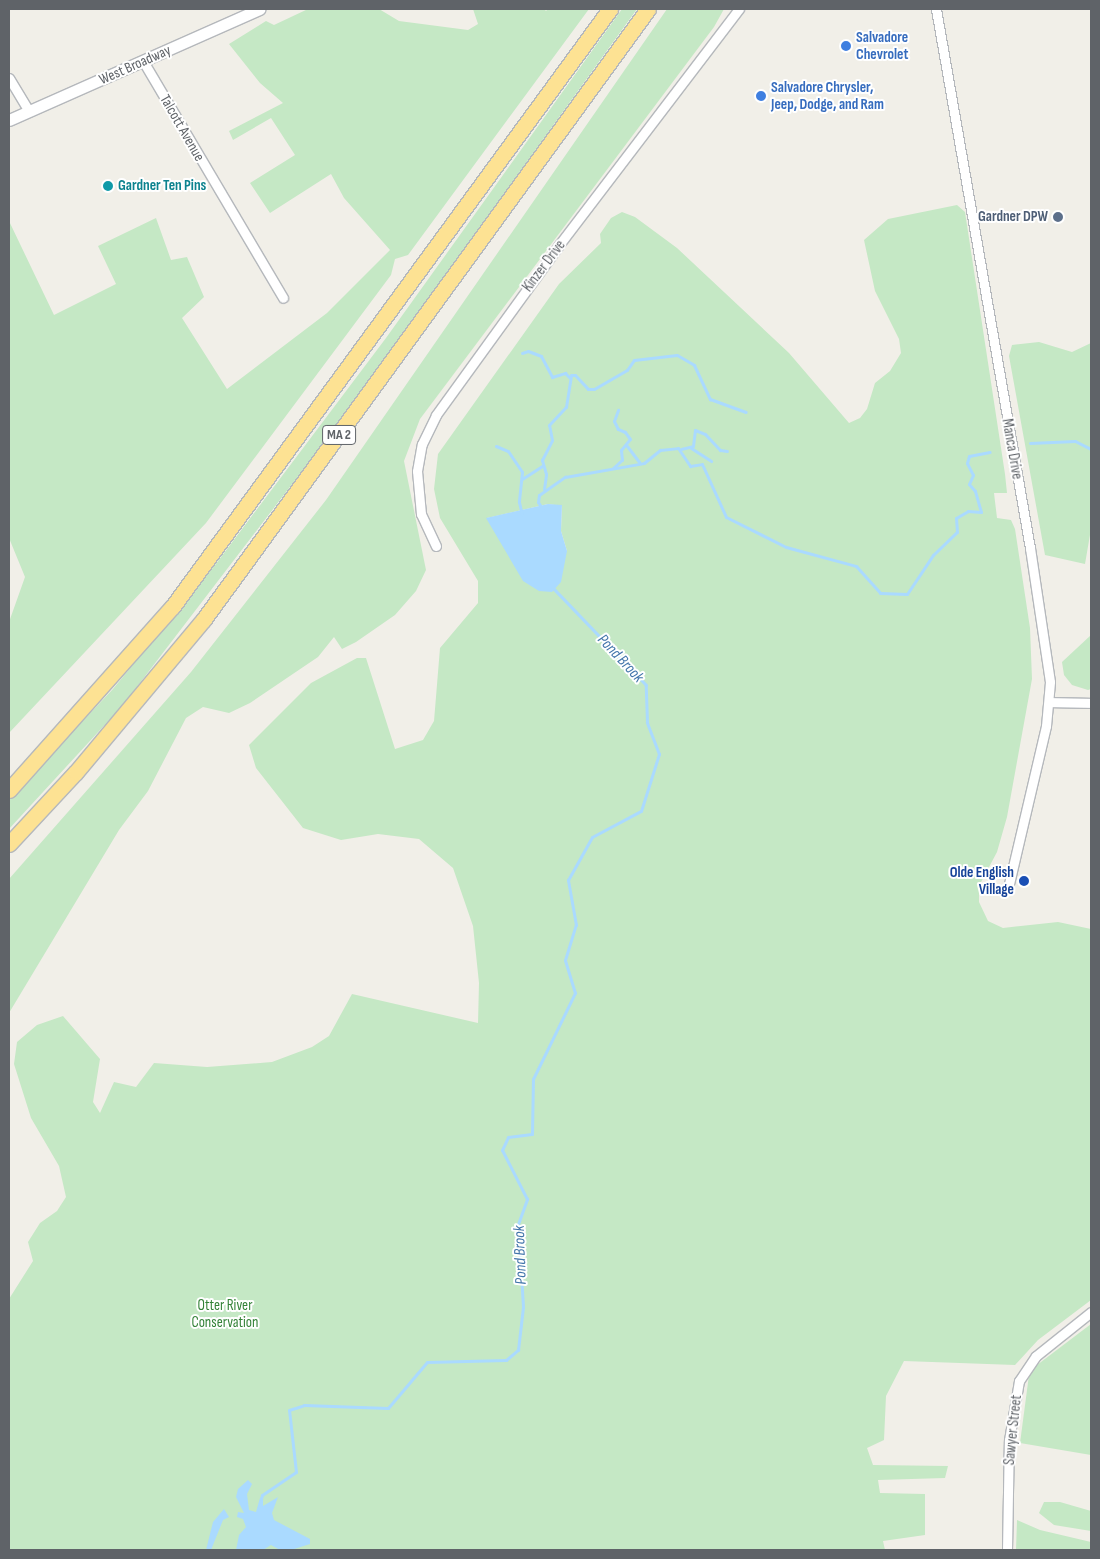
<!DOCTYPE html>
<style>
body{margin:0}
#map{position:relative;width:1100px;height:1559px;overflow:hidden;background:#f1efe8;font-family:"Sofia Sans Condensed",sans-serif}
div>[style]{position:absolute}
.green>*{inset:0;background:#c5e8c5}
.water>*{inset:0;background:#aadaff}
.stream>*{height:3px;margin:-1.5px;padding:0 1.5px;transform-origin:1.5px;border-radius:1.5px;background:#aadaff}
.roads{filter:drop-shadow(1px 0 #b5b8bc) drop-shadow(-1px 0 #b5b8bc) drop-shadow(0 1px #b5b8bc) drop-shadow(0 -1px #b5b8bc)}
.street>*{height:9px;margin:-4.5px;padding:0 4.5px;transform-origin:4.5px;border-radius:4.5px;background:#fff}
.secondary>*{height:11px;margin:-5.5px;padding:0 5.5px;transform-origin:5.5px;border-radius:5.5px;background:#fff}
.highway>*{height:15px;margin:-7.5px;padding:0 7.5px;transform-origin:7.5px;border-radius:7.5px;background:#fde293}
.dots>*{width:14px;height:14px;translate:-50% -50%;box-sizing:border-box;border:2px solid #fff;border-radius:50%}
span{translate:-50% -50%;white-space:nowrap;text-align:center;line-height:1.15;-webkit-text-stroke:4px #fff;paint-order:stroke}
.shield-label span{padding:1px 4px;background:#fff;border:1px solid;border-radius:4px;-webkit-text-stroke-width:0}
.shield-label{font-size:14px;color:#5f6368;font-weight:700}
.shop-label{font-size:15px;color:#366cbe;font-weight:700}
.left{translate:0 -50%;text-align:left}
.street-label{font-size:15px;color:#5f6368}
.culture-label{font-size:15px;color:#0d838f;font-weight:700}
.service-label{font-size:15px;color:#4e5e75;font-weight:700}
.right{translate:-100% -50%;text-align:right}
.transit-label{font-size:15px;color:#164399;font-weight:700}
.park-label{font-size:15px;color:#348238}
.water-label{font-size:16px;color:#4174aa;font-style:italic}
.frame{position:absolute;inset:0;border:10px solid #5f6368;pointer-events:none}
</style>
<div id="map">
<div class="green">
<div style="clip-path:polygon(308px 9px,379px 9px,399px 21px,468px 30px,478px 24px,473px 9px,544px 9px,546px 11px,548px 9px,589px 9px,408px 255px,395px 259px,391px 275px,206px 523px,9px 733px,9px 622px,25px 577px,9px 538px,9px 221px,54px 315px,116px 284px,98px 246px,156px 218px,171px 260px,187px 257px,204px 297px,182px 318px,227px 389px,327px 313px,390px 250px,344px 198px,331px 174px,270px 213px,250px 183px,295px 155px,271px 118px,233px 140px,229px 131px,283px 103px,260px 83px,229px 44px,266px 21px,274px 25px)"></div>
<div style="clip-path:polygon(622px 9px,637px 9px,332px 432px,123px 705px,9px 829px,9px 799px,113px 689px,215px 565px,386px 338px)"></div>
<div style="clip-path:polygon(667px 9px,724px 9px,714px 27px,420px 419px,404px 461px,426px 570px,416px 591px,395px 615px,356px 642px,342px 649px,334px 637px,318px 657px,250px 703px,229px 713px,203px 707px,186px 718px,148px 791px,119px 830px,9px 1013px,9px 879px,191px 672px,326px 500px)"></div>
<div style="clip-path:polygon(evenodd,957px 205px,965px 212px,1005px 474px,1007px 493px,994px 493px,997px 518px,1011px 520px,1015px 529px,1030px 628px,1032px 679px,1007px 817px,997px 852px,979px 886px,979px 902px,988px 921px,1003px 928px,1058px 922px,1091px 929px,1091px 1300px,1038px 1340px,1015px 1365px,904px 1361px,886px 1396px,884px 1440px,867px 1448px,873px 1465px,948px 1466px,945px 1478px,878px 1480px,880px 1493px,925px 1494px,925px 1535px,883px 1541px,885px 1550px,9px 1550px,9px 1299px,33px 1261px,28px 1242px,40px 1223px,57px 1211px,66px 1197px,59px 1166px,31px 1118px,14px 1064px,17px 1042px,37px 1025px,63px 1016px,100px 1059px,93px 1102px,100px 1113px,114px 1082px,136px 1087px,154px 1063px,207px 1067px,272px 1062px,312px 1047px,329px 1036px,352px 994px,478px 1023px,479px 983px,473px 926px,453px 868px,419px 839px,378px 834px,341px 840px,303px 828px,256px 768px,249px 745px,311px 683px,357px 658px,366px 658px,395px 749px,423px 740px,434px 721px,440px 648px,478px 603px,478px 581px,440px 518px,434px 489px,438px 454px,559px 284px,601px 243px,600px 234px,611px 218px,622px 212px,635px 217px,677px 248px,789px 353px,849px 423px,860px 418px,867px 409px,875px 383px,890px 371px,901px 353px,899px 339px,875px 291px,864px 240px,888px 219px,957px 205px,548px 504px,562px 506px,561px 531px,567px 551px,487px 518px,548px 504px)"></div>
<div style="clip-path:polygon(1039px 342px,1072px 352px,1091px 343px,1091px 529px,1085px 564px,1045px 555px,1009px 356px,1012px 345px)"></div>
<div style="clip-path:polygon(1091px 635px,1091px 689px,1088px 690px,1072px 685px,1064px 675px,1062px 662px)"></div>
<div style="clip-path:polygon(1091px 1324px,1091px 1455px,1020px 1443px,1029px 1375px,1037px 1365px)"></div>
<div style="clip-path:polygon(1044px 1502px,1060px 1502px,1091px 1511px,1091px 1531px,1054px 1525px,1039px 1513px)"></div>
<div style="clip-path:polygon(1017px 1520px,1040px 1530px,1091px 1542px,1091px 1550px,1016px 1550px)"></div>
</div>
<div class="water">
<div style="clip-path:polygon(548px 504px,562px 505px,561px 531px,567px 551px,561px 582px,552px 592px,539px 591px,523px 581px,486px 518px)"></div>
<div style="clip-path:polygon(248px 1480px,252px 1484px,247px 1494px,249px 1510px,256px 1512px,260px 1498px,263px 1496px,263px 1506px,278px 1497px,272px 1513px,274px 1520px,310px 1539px,310px 1544px,291px 1550px,280px 1550px,271px 1545px,263px 1550px,236px 1550px,239px 1535px,246px 1527px,243px 1519px,237px 1517px,238px 1512px,244px 1513px,236px 1497px,238px 1489px)"></div>
<div style="clip-path:polygon(224px 1509px,229px 1517px,223px 1520px,211px 1550px,206px 1550px,213px 1522px)"></div>
</div>
<div class="stream">
<div style="left:522px;top:353px;width:6px;rotate:-18deg"></div>
<div style="left:528px;top:351px;width:14px;rotate:21deg"></div>
<div style="left:541px;top:356px;width:24px;rotate:62deg"></div>
<div style="left:552px;top:377px;width:14px;rotate:-17deg"></div>
<div style="left:565px;top:373px;width:6px;rotate:45deg"></div>
<div style="left:1030px;top:443px;width:45px;rotate:-2.5deg"></div>
<div style="left:1075px;top:441px;width:18px;rotate:27deg"></div>
<div style="left:496px;top:446px;width:13px;rotate:23deg"></div>
<div style="left:508px;top:451px;width:25px;rotate:56deg"></div>
<div style="left:522px;top:472px;width:30px;rotate:96deg"></div>
<div style="left:519px;top:502px;width:13px;rotate:77deg"></div>
<div style="left:627px;top:446px;width:21px;rotate:53deg"></div>
<div style="left:691px;top:448px;width:24px;rotate:33deg"></div>
<div style="left:681px;top:449px;width:12px;rotate:-14deg"></div>
<div style="left:693px;top:446px;width:16px;rotate:-83deg"></div>
<div style="left:695px;top:430px;width:11px;rotate:22deg"></div>
<div style="left:705px;top:434px;width:22px;rotate:47deg"></div>
<div style="left:720px;top:450px;width:7px;rotate:8deg"></div>
<div style="left:613px;top:468px;width:12px;rotate:-42deg"></div>
<div style="left:622px;top:460px;width:10px;rotate:-96deg"></div>
<div style="left:621px;top:450px;width:14px;rotate:-51deg"></div>
<div style="left:630px;top:439px;width:9px;rotate:-126deg"></div>
<div style="left:625px;top:432px;width:8px;rotate:-157deg"></div>
<div style="left:618px;top:429px;width:9px;rotate:-117deg"></div>
<div style="left:614px;top:421px;width:12px;rotate:-70deg"></div>
<div style="left:522px;top:479px;width:24px;rotate:-33deg"></div>
<div style="left:544px;top:489px;width:15px;rotate:-82deg"></div>
<div style="left:546px;top:474px;width:15px;rotate:-106deg"></div>
<div style="left:542px;top:460px;width:22px;rotate:-63deg"></div>
<div style="left:552px;top:440px;width:15px;rotate:-101deg"></div>
<div style="left:549px;top:425px;width:25px;rotate:-47deg"></div>
<div style="left:566px;top:407px;width:32px;rotate:-81deg"></div>
<div style="left:571px;top:375px;width:4px"></div>
<div style="left:575px;top:375px;width:19px;rotate:47deg"></div>
<div style="left:588px;top:389px;width:6px"></div>
<div style="left:594px;top:389px;width:38px;rotate:-30deg"></div>
<div style="left:627px;top:370px;width:12px;rotate:-55deg"></div>
<div style="left:634px;top:360px;width:43px;rotate:-6.6deg"></div>
<div style="left:677px;top:355px;width:20px;rotate:30deg"></div>
<div style="left:694px;top:365px;width:38px;rotate:65deg"></div>
<div style="left:710px;top:399px;width:38px;rotate:20deg"></div>
<div style="left:543px;top:510px;width:9px;rotate:-122deg"></div>
<div style="left:538px;top:502px;width:7px;rotate:-82deg"></div>
<div style="left:539px;top:495px;width:32px;rotate:-35deg"></div>
<div style="left:565px;top:477px;width:80px;rotate:-10deg"></div>
<div style="left:644px;top:463px;width:21px;rotate:-39deg"></div>
<div style="left:660px;top:450px;width:18px;rotate:-6deg"></div>
<div style="left:678px;top:448px;width:22px;rotate:56deg"></div>
<div style="left:690px;top:466px;width:12px;rotate:-9deg"></div>
<div style="left:702px;top:464px;width:58px;rotate:65.6deg"></div>
<div style="left:726px;top:517px;width:67px;rotate:26.6deg"></div>
<div style="left:786px;top:547px;width:73px;rotate:15.2deg"></div>
<div style="left:856px;top:566px;width:36px;rotate:48deg"></div>
<div style="left:880px;top:593px;width:27px;rotate:2deg"></div>
<div style="left:907px;top:594px;width:47px;rotate:-56.3deg"></div>
<div style="left:933px;top:555px;width:33px;rotate:-44deg"></div>
<div style="left:957px;top:532px;width:14px;rotate:-94deg"></div>
<div style="left:956px;top:518px;width:14px;rotate:-30deg"></div>
<div style="left:968px;top:511px;width:13px;rotate:4deg"></div>
<div style="left:981px;top:512px;width:22px;rotate:-106deg"></div>
<div style="left:975px;top:491px;width:9px;rotate:-131deg"></div>
<div style="left:969px;top:484px;width:10px;rotate:-66deg"></div>
<div style="left:973px;top:475px;width:13px;rotate:-117deg"></div>
<div style="left:967px;top:463px;width:7px;rotate:-74deg"></div>
<div style="left:969px;top:456px;width:21px;rotate:-11deg"></div>
<div style="left:261px;top:1499px;width:4px;rotate:-76deg"></div>
<div style="left:262px;top:1495px;width:41px;rotate:-34.1deg"></div>
<div style="left:296px;top:1472px;width:62px;rotate:-96.4deg"></div>
<div style="left:289px;top:1410px;width:16px;rotate:-18deg"></div>
<div style="left:304px;top:1405px;width:84px;rotate:2deg"></div>
<div style="left:388px;top:1408px;width:60px;rotate:-49.7deg"></div>
<div style="left:427px;top:1362px;width:79px;rotate:-1.5deg"></div>
<div style="left:506px;top:1360px;width:16px;rotate:-40deg"></div>
<div style="left:518px;top:1350px;width:43px;rotate:-83.4deg"></div>
<div style="left:523px;top:1307px;width:83px;rotate:-93.4deg"></div>
<div style="left:518px;top:1224px;width:27px;rotate:-70deg"></div>
<div style="left:527px;top:1199px;width:55px;rotate:-117deg"></div>
<div style="left:502px;top:1150px;width:14px;rotate:-65deg"></div>
<div style="left:508px;top:1137px;width:24px;rotate:-7deg"></div>
<div style="left:532px;top:1134px;width:55px;rotate:-89deg"></div>
<div style="left:533px;top:1079px;width:96px;rotate:-64deg"></div>
<div style="left:575px;top:993px;width:34px;rotate:-107deg"></div>
<div style="left:565px;top:960px;width:37px;rotate:-73deg"></div>
<div style="left:576px;top:925px;width:46px;rotate:-100.1deg"></div>
<div style="left:568px;top:880px;width:49px;rotate:-60.8deg"></div>
<div style="left:592px;top:837px;width:55px;rotate:-28deg"></div>
<div style="left:641px;top:811px;width:60px;rotate:-72.5deg"></div>
<div style="left:659px;top:754px;width:34px;rotate:-111deg"></div>
<div style="left:647px;top:722px;width:37px;rotate:-92deg"></div>
<div style="left:646px;top:685px;width:136px;rotate:-133.8deg"></div>
</div>
<div class="roads">
<div class="street">
<div style="left:936px;top:9px;width:547px;rotate:80.11deg"></div>
<div style="left:1030px;top:548px;width:135px;rotate:81.5deg"></div>
<div style="left:1050px;top:682px;width:44px;rotate:95.2deg"></div>
<div style="left:1046px;top:726px;width:166px;rotate:103.2deg"></div>
<div style="left:143px;top:61px;width:275px;rotate:59.4deg"></div>
<div style="left:9px;top:78px;width:39px;rotate:59deg"></div>
<div style="left:436px;top:546px;width:35px;rotate:-115deg"></div>
<div style="left:421px;top:514px;width:43px;rotate:-95.3deg"></div>
<div style="left:417px;top:471px;width:27px;rotate:-80deg"></div>
<div style="left:422px;top:444px;width:32px;rotate:-64deg"></div>
<div style="left:436px;top:415px;width:210px;rotate:-54.1deg"></div>
<div style="left:559px;top:245px;width:297px;rotate:-52.7deg"></div>
<div style="left:1050px;top:702px;width:41px;rotate:1.4deg"></div>
<div style="left:1007px;top:1550px;width:110px;rotate:-89deg"></div>
<div style="left:1009px;top:1440px;width:60px;rotate:-80.4deg"></div>
<div style="left:1019px;top:1381px;width:30px;rotate:-56deg"></div>
<div style="left:1036px;top:1356px;width:70px;rotate:-38.7deg"></div>
</div>
<div class="secondary">
<div style="left:9px;top:120px;width:274px;rotate:-23.9deg"></div>
</div>
<div class="highway">
<div style="left:9px;top:790px;width:246px;rotate:-48.3deg"></div>
<div style="left:173px;top:606px;width:740px;rotate:-53.8deg"></div>
<div style="left:9px;top:844px;width:98px;rotate:-47.1deg"></div>
<div style="left:76px;top:772px;width:199px;rotate:-50.1deg"></div>
<div style="left:204px;top:619px;width:754px;rotate:-53.95deg"></div>
</div>
</div>
<div class="dots">
<div style="left:846px;top:46px;background:#3f7fe0"></div>
<div style="left:761px;top:96px;background:#3f7fe0"></div>
<div style="left:108px;top:186px;background:#0f9aa8"></div>
<div style="left:1058px;top:217px;background:#5c6f8a"></div>
<div style="left:1024px;top:881px;background:#1a4fb4"></div>
</div>
<div class="shield-label">
<span style="left:339px;top:435px">MA 2</span>
</div>
<div class="shop-label">
<span class="left" style="left:856px;top:46px">Salvadore<br>Chevrolet</span>
<span class="left" style="left:771px;top:96px">Salvadore Chrysler,<br>Jeep, Dodge, and Ram</span>
</div>
<div class="street-label">
<span style="left:135px;top:65px;rotate:-24deg">West Broadway</span>
<span style="left:182px;top:128px;rotate:60deg">Talcott Avenue</span>
<span style="left:544px;top:266px;rotate:-53deg">Kinzer Drive</span>
<span style="left:1012px;top:449px;rotate:80deg">Manca Drive</span>
<span style="left:1013px;top:1430px;rotate:-84deg">Sawyer Street</span>
</div>
<div class="culture-label">
<span class="left" style="left:118px;top:186px">Gardner Ten Pins</span>
</div>
<div class="service-label">
<span class="right" style="left:1048px;top:217px">Gardner DPW</span>
</div>
<div class="transit-label">
<span class="right" style="left:1014px;top:881px">Olde English<br>Village</span>
</div>
<div class="park-label">
<span style="left:225px;top:1314px">Otter River<br>Conservation</span>
</div>
<div class="water-label">
<span style="left:620px;top:659px;rotate:47deg">Pond Brook</span>
<span style="left:521px;top:1255px;rotate:-92deg">Pond Brook</span>
</div>
<div class="frame"></div>
</div>
